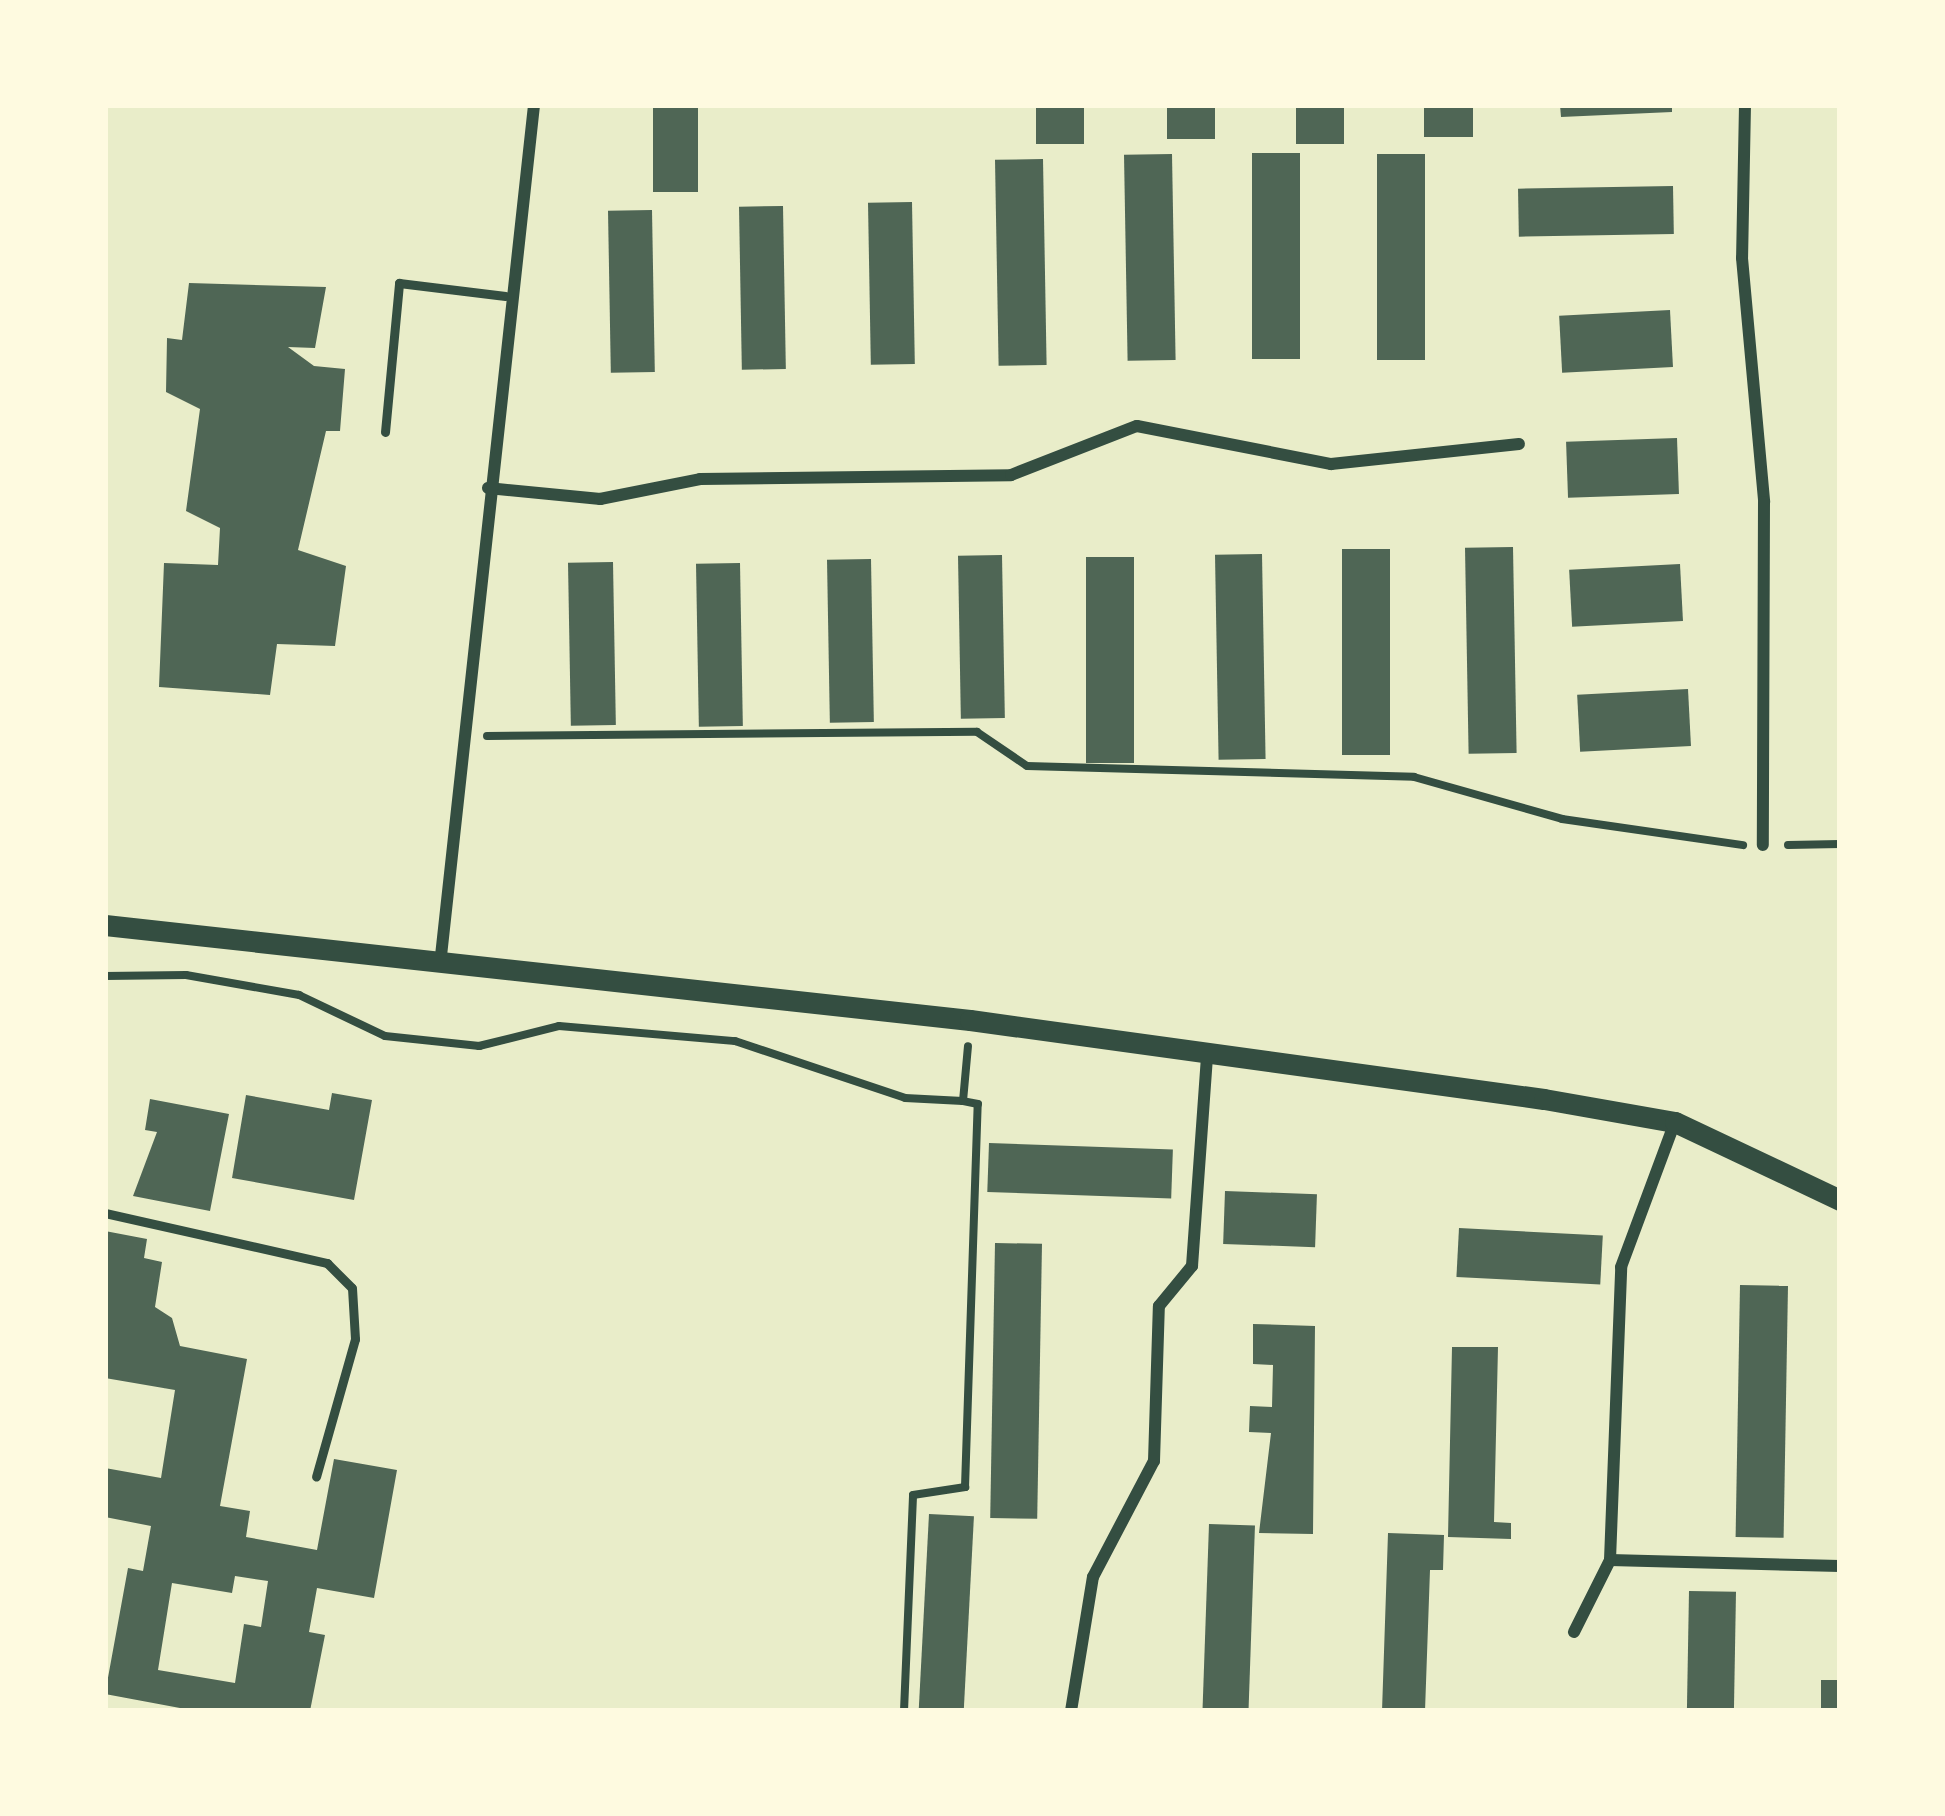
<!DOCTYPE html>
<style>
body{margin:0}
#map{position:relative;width:1945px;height:1816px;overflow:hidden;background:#e9edc9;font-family:"Golos Text",sans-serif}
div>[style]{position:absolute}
.building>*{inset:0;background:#4f6655;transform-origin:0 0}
.path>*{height:8px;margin:-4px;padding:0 4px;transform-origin:4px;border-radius:4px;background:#344e41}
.service>*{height:9px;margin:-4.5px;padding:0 4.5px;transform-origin:4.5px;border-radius:4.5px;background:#344e41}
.minor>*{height:12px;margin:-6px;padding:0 6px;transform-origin:6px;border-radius:6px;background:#344e41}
.tertiary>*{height:21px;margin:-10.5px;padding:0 10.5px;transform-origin:10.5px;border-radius:10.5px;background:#344e41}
span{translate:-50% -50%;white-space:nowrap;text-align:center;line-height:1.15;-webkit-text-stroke:9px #fefae0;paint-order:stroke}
.frame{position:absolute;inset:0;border:108px solid #fefae0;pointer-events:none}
</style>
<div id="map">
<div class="building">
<div style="left:653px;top:105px;width:45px;height:87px"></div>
<div style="left:1036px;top:105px;width:48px;height:39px"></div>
<div style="left:1167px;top:105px;width:48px;height:34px"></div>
<div style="left:1296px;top:105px;width:48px;height:39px"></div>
<div style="left:1424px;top:105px;width:49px;height:32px"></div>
<div style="clip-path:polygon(1560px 105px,1672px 105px,1672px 112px,1561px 117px)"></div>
<div style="left:1252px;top:153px;width:48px;height:206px"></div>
<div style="left:1172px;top:154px;width:206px;height:48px;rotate:89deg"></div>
<div style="left:1377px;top:154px;width:48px;height:206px"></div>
<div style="left:1043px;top:159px;width:206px;height:48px;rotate:89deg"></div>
<div style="left:1673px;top:186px;width:48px;height:155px;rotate:89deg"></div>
<div style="left:912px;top:202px;width:162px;height:44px;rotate:89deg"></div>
<div style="left:783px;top:206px;width:163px;height:44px;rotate:89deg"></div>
<div style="left:652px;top:210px;width:162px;height:44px;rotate:89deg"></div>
<div style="clip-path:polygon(189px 283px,326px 287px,315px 348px,288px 347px,314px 366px,345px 369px,340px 431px,326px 431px,298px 550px,346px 566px,335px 646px,277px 644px,270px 695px,159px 687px,164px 563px,218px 565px,220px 528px,186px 511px,200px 409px,166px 392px,167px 338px,182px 340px)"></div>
<div style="left:1670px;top:310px;width:57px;height:111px;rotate:87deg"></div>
<div style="left:1677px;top:438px;width:56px;height:111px;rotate:88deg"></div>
<div style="left:1513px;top:547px;width:206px;height:48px;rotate:89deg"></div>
<div style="left:1342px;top:549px;width:48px;height:206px"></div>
<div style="left:1262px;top:554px;width:205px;height:47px;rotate:89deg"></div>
<div style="left:1002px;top:555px;width:163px;height:44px;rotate:89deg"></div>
<div style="left:1086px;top:557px;width:48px;height:206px"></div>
<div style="left:871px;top:559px;width:163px;height:44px;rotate:89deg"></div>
<div style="left:613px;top:562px;width:163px;height:45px;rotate:89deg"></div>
<div style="left:740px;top:563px;width:163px;height:44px;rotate:89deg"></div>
<div style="left:1680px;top:564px;width:57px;height:111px;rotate:87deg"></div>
<div style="left:1688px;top:689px;width:57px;height:111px;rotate:87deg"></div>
<div style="clip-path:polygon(332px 1093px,372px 1100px,354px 1200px,232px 1178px,246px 1095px,329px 1110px)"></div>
<div style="clip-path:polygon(150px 1099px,229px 1114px,210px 1211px,133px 1196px,157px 1132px,145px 1130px)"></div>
<div style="left:989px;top:1143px;width:184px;height:49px;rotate:2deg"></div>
<div style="left:1225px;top:1191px;width:92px;height:53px;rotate:2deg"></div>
<div style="left:1459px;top:1228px;width:144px;height:49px;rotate:3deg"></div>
<div style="clip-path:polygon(evenodd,105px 1231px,147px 1239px,144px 1258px,162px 1262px,155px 1307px,172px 1318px,180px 1346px,247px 1359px,220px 1506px,250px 1511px,246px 1537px,317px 1550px,334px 1459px,397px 1470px,374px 1598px,317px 1588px,309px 1632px,325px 1635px,310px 1711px,196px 1711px,105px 1694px,128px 1568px,143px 1571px,151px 1526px,105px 1517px,105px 1468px,161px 1478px,175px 1390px,105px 1378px,105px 1231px,235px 1576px,268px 1581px,261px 1627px,244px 1624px,235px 1683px,158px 1670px,172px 1583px,232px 1593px,235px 1576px)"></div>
<div style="left:995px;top:1243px;width:47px;height:275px;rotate:1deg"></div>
<div style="left:1740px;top:1285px;width:48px;height:252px;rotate:1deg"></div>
<div style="clip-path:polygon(1253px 1324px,1315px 1326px,1313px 1534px,1259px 1533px,1271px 1433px,1249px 1432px,1250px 1406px,1272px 1407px,1273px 1365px,1253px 1364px)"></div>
<div style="clip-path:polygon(1452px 1347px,1498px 1347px,1494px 1522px,1511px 1523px,1511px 1539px,1448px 1537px)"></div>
<div style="left:929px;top:1514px;width:45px;height:197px;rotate:3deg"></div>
<div style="left:1209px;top:1524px;width:46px;height:187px;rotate:2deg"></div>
<div style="clip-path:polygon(1388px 1533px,1444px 1535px,1443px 1570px,1430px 1570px,1425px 1711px,1382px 1711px)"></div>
<div style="left:1689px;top:1591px;width:47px;height:120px;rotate:1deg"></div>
<div style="left:1821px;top:1680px;width:19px;height:31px"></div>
</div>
<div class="path">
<div style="left:487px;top:736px;width:490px;rotate:-0.5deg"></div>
<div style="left:977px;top:732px;width:60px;rotate:34.2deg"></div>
<div style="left:1027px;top:766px;width:387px;rotate:1.6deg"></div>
<div style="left:1414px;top:777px;width:154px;rotate:15.8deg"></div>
<div style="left:1562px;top:819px;width:183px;rotate:8.2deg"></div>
<div style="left:1788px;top:845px;width:52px;rotate:-1.1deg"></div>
<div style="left:105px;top:976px;width:81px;rotate:-0.7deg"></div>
<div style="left:186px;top:975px;width:115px;rotate:10deg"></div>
<div style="left:299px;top:995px;width:95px;rotate:25.5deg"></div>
<div style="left:385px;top:1036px;width:95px;rotate:6.1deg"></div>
<div style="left:479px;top:1046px;width:82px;rotate:-14deg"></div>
<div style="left:559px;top:1026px;width:177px;rotate:4.9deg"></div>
<div style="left:735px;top:1041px;width:179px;rotate:18.5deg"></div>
<div style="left:905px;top:1098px;width:58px;rotate:3deg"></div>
<div style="left:904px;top:1711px;width:216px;rotate:-87.6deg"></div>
<div style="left:913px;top:1495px;width:53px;rotate:-8.7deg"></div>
<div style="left:965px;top:1487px;width:383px;rotate:-88.1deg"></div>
<div style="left:978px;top:1104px;width:15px;rotate:-169deg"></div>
<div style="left:963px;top:1101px;width:55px;rotate:-84.8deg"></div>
</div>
<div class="service">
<div style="left:385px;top:432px;width:150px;rotate:-84.6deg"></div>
<div style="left:399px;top:283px;width:107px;rotate:7deg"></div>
<div style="left:105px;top:1213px;width:228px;rotate:12.7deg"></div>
<div style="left:327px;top:1263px;width:35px;rotate:45deg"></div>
<div style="left:352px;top:1288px;width:51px;rotate:86.6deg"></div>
<div style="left:355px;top:1339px;width:143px;rotate:105.8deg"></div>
</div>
<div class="minor">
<div style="left:1745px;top:105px;width:153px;rotate:91.1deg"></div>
<div style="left:1742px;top:258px;width:245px;rotate:84.8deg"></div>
<div style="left:1764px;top:502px;width:343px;rotate:90.2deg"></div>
<div style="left:488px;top:488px;width:113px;rotate:5.6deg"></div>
<div style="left:600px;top:499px;width:102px;rotate:-11.3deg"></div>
<div style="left:700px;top:479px;width:311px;rotate:-0.7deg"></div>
<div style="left:1011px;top:475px;width:135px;rotate:-21.3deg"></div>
<div style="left:1137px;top:426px;width:198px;rotate:11.1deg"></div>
<div style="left:1331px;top:464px;width:189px;rotate:-6.1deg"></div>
<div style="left:440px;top:965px;width:865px;rotate:-83.76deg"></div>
<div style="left:1610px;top:1560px;width:230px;rotate:1.5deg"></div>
<div style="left:1574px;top:1632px;width:80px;rotate:-63.4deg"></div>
<div style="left:1610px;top:1560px;width:293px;rotate:-87.8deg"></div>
<div style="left:1621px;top:1267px;width:155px;rotate:-69.6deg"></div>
<div style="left:1071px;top:1711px;width:136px;rotate:-80.7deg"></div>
<div style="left:1093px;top:1577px;width:131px;rotate:-62.3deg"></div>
<div style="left:1154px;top:1461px;width:155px;rotate:-88.2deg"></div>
<div style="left:1159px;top:1306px;width:52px;rotate:-50.5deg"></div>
<div style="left:1192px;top:1266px;width:210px;rotate:-85.9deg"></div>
</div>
<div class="tertiary">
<div style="left:105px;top:925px;width:870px;rotate:6.27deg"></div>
<div style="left:970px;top:1020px;width:579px;rotate:7.84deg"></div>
<div style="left:1544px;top:1099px;width:133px;rotate:10deg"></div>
<div style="left:1675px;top:1122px;width:183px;rotate:25.3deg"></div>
</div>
<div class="frame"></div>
</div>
